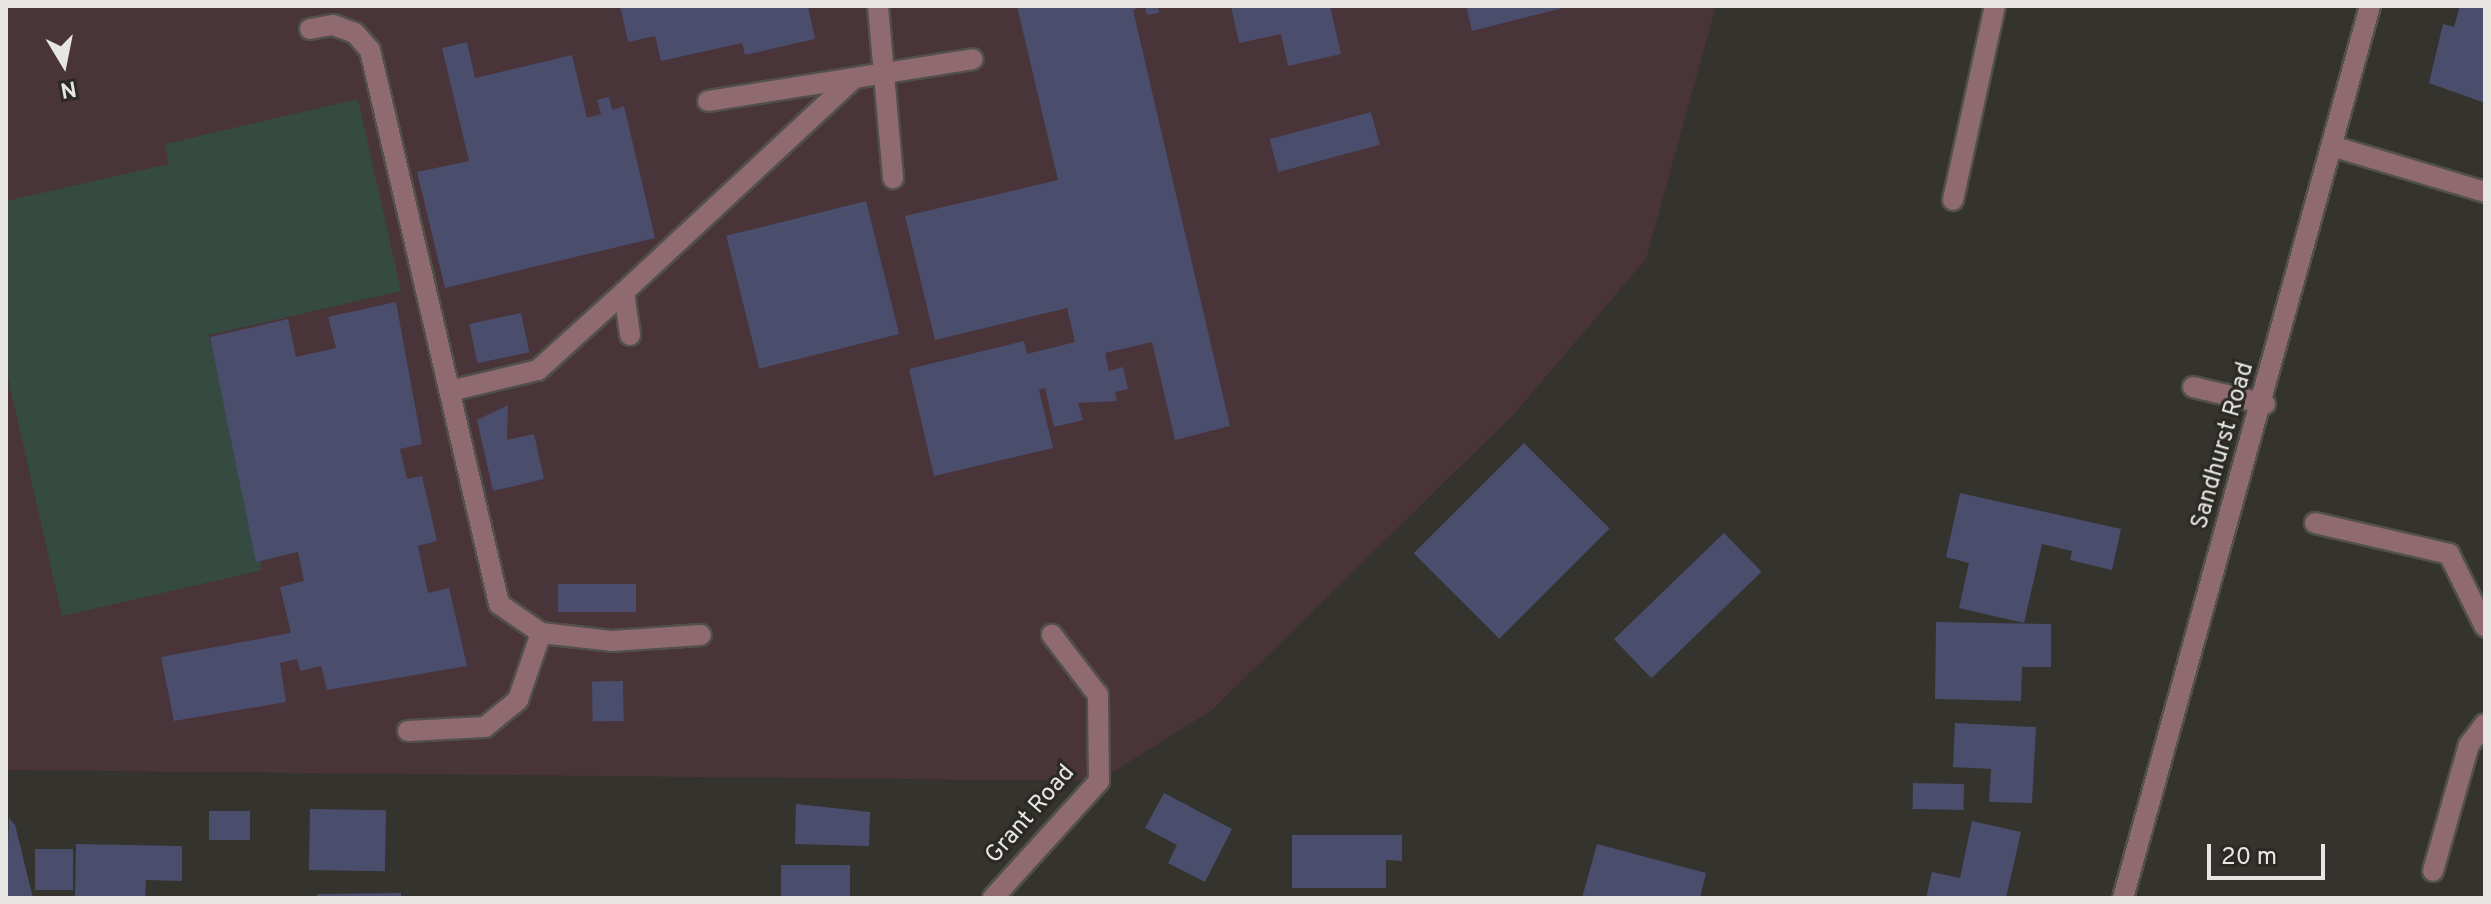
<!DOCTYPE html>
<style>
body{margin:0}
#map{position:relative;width:2491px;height:904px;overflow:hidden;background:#34332e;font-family:Overpass,sans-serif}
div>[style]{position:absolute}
.education>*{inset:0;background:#483439}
.green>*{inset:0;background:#354a40}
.building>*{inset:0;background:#4b4d6d;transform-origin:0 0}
.roads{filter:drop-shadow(2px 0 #51504b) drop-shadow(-2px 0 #51504b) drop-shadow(0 2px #51504b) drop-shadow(0 -2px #51504b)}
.minor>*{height:20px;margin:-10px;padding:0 10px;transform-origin:10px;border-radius:10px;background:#906a71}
span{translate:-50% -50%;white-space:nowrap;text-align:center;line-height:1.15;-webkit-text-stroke:6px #2a2924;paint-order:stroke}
.street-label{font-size:24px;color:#e7e6e3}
.frame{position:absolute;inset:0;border:8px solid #e7e6e3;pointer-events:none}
.north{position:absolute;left:24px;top:24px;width:80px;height:80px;-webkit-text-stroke:6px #2a2924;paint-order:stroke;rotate:170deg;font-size:22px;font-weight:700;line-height:32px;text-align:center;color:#e7e6e3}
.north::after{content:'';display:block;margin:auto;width:28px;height:36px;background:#e7e6e3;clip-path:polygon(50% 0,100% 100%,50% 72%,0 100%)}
.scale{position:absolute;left:2207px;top:844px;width:118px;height:36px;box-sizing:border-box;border:4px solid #e7e6e3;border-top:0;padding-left:10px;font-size:24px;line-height:28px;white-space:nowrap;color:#e7e6e3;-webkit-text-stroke:6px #2a2924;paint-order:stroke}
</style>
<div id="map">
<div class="education">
<div style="clip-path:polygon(6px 6px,1716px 6px,1646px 259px,1516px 412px,1212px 710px,1099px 781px,6px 770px)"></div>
</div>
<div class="green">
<div style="clip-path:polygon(358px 99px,401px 291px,209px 335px,262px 570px,62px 616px,6px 369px,6px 201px,169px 164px,165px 144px)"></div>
</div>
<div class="building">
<div style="clip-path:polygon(620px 6px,808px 6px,815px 39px,745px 55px,742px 43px,661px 61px,655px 36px,628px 42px)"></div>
<div style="clip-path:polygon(1017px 6px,1144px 6px,1133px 10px,1230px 426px,1175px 440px,1152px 342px,1105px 353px,1109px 371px,1123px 367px,1128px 389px,1115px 392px,1117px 401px,1078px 403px,1083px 420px,1054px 427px,1045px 388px,1039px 390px,1053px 448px,934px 476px,909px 369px,1024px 341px,1027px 354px,1075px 342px,1067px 308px,935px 340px,905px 216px,1058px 180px)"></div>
<div style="clip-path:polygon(1145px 6px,1158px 6px,1159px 13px,1147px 15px)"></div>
<div style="clip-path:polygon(1231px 6px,1330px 6px,1341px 54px,1288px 66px,1281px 34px,1239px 43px)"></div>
<div style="clip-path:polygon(1466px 6px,1567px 6px,1567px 7px,1472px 31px)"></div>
<div style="clip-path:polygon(2460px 6px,2485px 6px,2485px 103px,2429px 83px,2443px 24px,2454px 27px)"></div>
<div style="clip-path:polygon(467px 42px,475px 78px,572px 55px,587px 118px,601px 114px,597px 100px,609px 97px,612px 110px,624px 106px,655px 238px,445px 288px,417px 172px,469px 161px,442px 48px)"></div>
<div style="left:1371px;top:112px;width:34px;height:105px;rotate:75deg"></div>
<div style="left:866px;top:201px;width:137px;height:144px;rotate:76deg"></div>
<div style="clip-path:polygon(396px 302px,422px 444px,400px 449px,407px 479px,422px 476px,437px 541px,418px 546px,428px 593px,449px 588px,467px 666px,327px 690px,321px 666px,300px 671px,297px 659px,280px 663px,286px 702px,174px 721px,161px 657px,291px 633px,280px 587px,304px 581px,298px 552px,256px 562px,210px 337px,288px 319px,296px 357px,336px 348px,328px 317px)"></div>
<div style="left:521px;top:313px;width:40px;height:53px;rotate:78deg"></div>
<div style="clip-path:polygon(508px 405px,507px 440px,534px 434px,544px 479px,493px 491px,477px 420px)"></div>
<div style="left:1524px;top:443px;width:121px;height:156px;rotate:45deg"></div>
<div style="clip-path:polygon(1960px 493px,2121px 529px,2112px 570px,2070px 560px,2072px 551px,2042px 544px,2024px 623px,1959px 608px,1969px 563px,1946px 557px)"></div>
<div style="left:1724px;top:533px;width:54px;height:153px;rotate:46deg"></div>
<div style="left:636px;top:584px;width:28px;height:78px;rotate:90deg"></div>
<div style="clip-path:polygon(1936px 622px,2051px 624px,2051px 667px,2022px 667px,2021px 701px,1935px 699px)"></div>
<div style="left:623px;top:681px;width:40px;height:31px;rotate:89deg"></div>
<div style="clip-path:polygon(1955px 723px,2036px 727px,2032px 803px,1989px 802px,1991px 769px,1953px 767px)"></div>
<div style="left:1913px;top:783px;width:51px;height:26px;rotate:1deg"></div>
<div style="clip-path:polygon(1164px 793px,1232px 829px,1205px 882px,1168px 863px,1177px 845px,1145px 828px)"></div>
<div style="clip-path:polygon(796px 804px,870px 812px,869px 846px,795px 844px)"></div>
<div style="left:310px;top:809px;width:76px;height:61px;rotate:1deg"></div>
<div style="left:209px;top:811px;width:41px;height:29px"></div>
<div style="clip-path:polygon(9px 818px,15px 825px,33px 898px,6px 898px)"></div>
<div style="clip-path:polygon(1972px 821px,2021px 832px,2006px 898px,1926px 898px,1932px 872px,1960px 878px)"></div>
<div style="clip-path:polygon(1292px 835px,1402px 835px,1402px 861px,1386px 860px,1386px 888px,1292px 888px)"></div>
<div style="clip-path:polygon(76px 844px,182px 846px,182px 881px,146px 880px,145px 898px,75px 898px)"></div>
<div style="clip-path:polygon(1597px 844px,1706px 873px,1700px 898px,1582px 898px)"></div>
<div style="left:35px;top:849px;width:38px;height:41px"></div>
<div style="left:781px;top:865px;width:69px;height:33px"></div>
<div style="clip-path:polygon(401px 893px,401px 898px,317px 898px,317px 894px)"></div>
</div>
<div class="roads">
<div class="minor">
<div style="left:878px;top:6px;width:173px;rotate:85deg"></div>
<div style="left:310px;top:29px;width:23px;rotate:-10deg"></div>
<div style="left:333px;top:25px;width:23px;rotate:20deg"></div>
<div style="left:355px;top:33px;width:23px;rotate:49deg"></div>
<div style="left:370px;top:50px;width:569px;rotate:76.89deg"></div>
<div style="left:499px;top:604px;width:51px;rotate:34.6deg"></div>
<div style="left:541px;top:633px;width:71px;rotate:6.4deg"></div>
<div style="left:612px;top:641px;width:89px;rotate:-3.9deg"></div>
<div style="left:708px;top:101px;width:268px;rotate:-9deg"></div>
<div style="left:2335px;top:147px;width:157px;rotate:16.7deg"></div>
<div style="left:1953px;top:200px;width:198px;rotate:-77.8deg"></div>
<div style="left:630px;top:335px;width:43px;rotate:-97.9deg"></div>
<div style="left:624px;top:292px;width:313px;rotate:-42.9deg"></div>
<div style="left:2193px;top:387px;width:74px;rotate:13.3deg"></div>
<div style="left:450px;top:391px;width:90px;rotate:-13.4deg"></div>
<div style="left:538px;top:370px;width:116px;rotate:-42.2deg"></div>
<div style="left:2315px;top:523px;width:138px;rotate:13deg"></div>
<div style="left:2449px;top:554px;width:81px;rotate:63.7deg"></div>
<div style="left:408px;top:731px;width:77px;rotate:-3deg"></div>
<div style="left:485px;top:727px;width:43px;rotate:-39.3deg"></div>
<div style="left:518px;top:700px;width:71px;rotate:-71.1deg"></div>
<div style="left:2433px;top:871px;width:131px;rotate:-74.1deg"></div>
<div style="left:2469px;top:745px;width:26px;rotate:-53deg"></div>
<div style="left:993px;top:898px;width:158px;rotate:-47.8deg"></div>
<div style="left:1099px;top:781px;width:86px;rotate:-90.7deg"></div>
<div style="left:1098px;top:695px;width:76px;rotate:-127.5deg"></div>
<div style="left:2123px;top:898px;width:926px;rotate:-74.52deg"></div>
</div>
</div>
<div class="street-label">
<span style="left:2224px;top:446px;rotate:-74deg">Sandhurst Road</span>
<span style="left:1031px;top:815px;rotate:-49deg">Grant Road</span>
</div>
<div class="frame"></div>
<div class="north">N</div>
<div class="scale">20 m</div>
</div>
